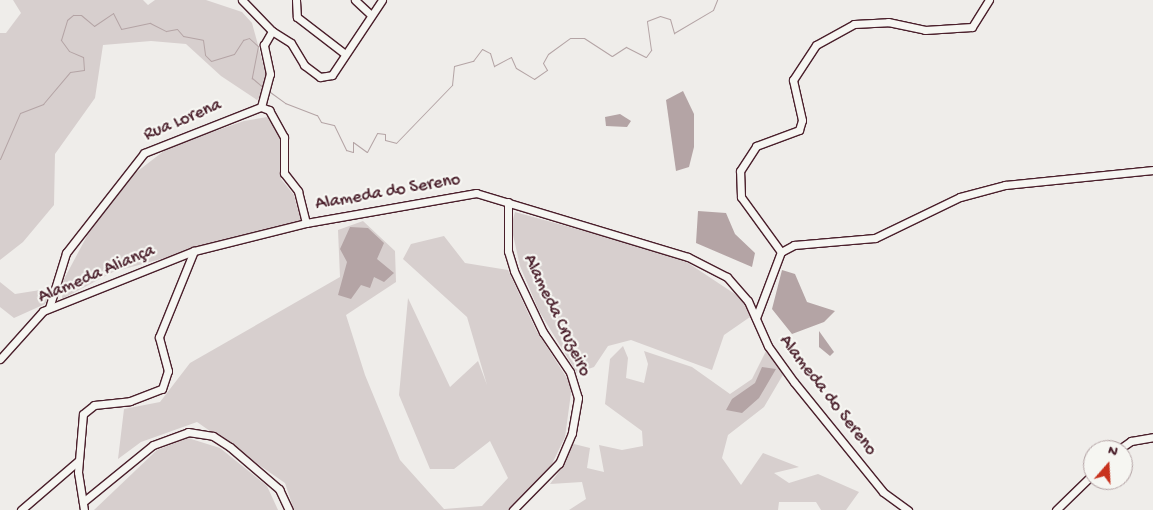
<!DOCTYPE html>
<meta charset="utf-8">
<style>
body{margin:0}
#map{position:relative;width:1153px;height:510px;overflow:hidden;background:#efedea;font-family:"Gochi Hand",sans-serif}
div>[style]{position:absolute}
.green>*{inset:0;background:#d7cfce}
.water>*{inset:0;background:#b4a4a5}
.stream>*{height:1px;margin:-0.5px;padding:0 0.5px;transform-origin:0.5px;border-radius:0.5px;background:#b4a4a5}
.roads{filter:drop-shadow(1px 0 #4a1f2b) drop-shadow(-1px 0 #4a1f2b) drop-shadow(0 1px #4a1f2b) drop-shadow(0 -1px #4a1f2b)}
.minor>*{height:7px;margin:-3.5px;padding:0 3.5px;transform-origin:3.5px;border-radius:3.5px;background:#f6f6f2}
span{translate:-50% -50%;white-space:nowrap;text-align:center;line-height:1.15;-webkit-text-stroke:4.5px #f6f6f2;paint-order:stroke}
.street-label{font-size:18px;color:#4a1f2b}
.north{position:absolute;left:1083px;top:440px;width:50px;height:50px;box-sizing:border-box;background:#f6f6f2;border:1px solid #b1a0a2;border-radius:50%;rotate:19deg;font-size:14px;font-weight:700;line-height:20px;text-align:center;color:#4a1f2b}
.north::after{content:'';display:block;margin:auto;width:18px;height:22px;background:#c8321e;clip-path:polygon(50% 0,100% 100%,50% 72%,0 100%)}
</style>
<div id="map">
<div class="green">
<div style="clip-path:polygon(13px 0,143px 0,148px 5px,155px 0,206px 0,242px 12px,252px 23px,270px 89px,257px 100px,221px 76px,186px 44px,151px 41px,103px 45px,95px 98px,55px 154px,54px 205px,23px 242px,0 260px,0 33px,6px 33px,21px 13px)"></div>
<div style="clip-path:polygon(273px 116px,284px 147px,281px 179px,294px 195px,301px 221px,113px 272px,62px 299px,63px 281px,88px 234px,134px 174px,169px 147px,244px 121px)"></div>
<div style="clip-path:polygon(515px 212px,679px 257px,744px 300px,750px 317px,724px 335px,712px 370px,631px 340px,608px 346px,594px 367px,577px 373px,539px 311px,520px 266px,511px 226px)"></div>
<div style="clip-path:polygon(363px 221px,395px 251px,396px 282px,346px 315px,365px 375px,400px 460px,444px 509px,482px 506px,508px 478px,490px 441px,454px 469px,430px 469px,399px 395px,408px 298px,450px 387px,478px 361px,487px 385px,467px 317px,403px 259px,411px 244px,444px 236px,465px 263px,508px 270px,536px 330px,572px 386px,565px 437px,549px 470px,508px 510px,294px 510px,285px 483px,197px 422px,141px 442px,118px 459px,124px 409px,160px 402px,190px 363px,340px 277px,338px 230px)"></div>
<div style="clip-path:polygon(0 282px,15px 294px,53px 288px,45px 304px,14px 318px,0 307px)"></div>
<div style="clip-path:polygon(623px 346px,628px 358px,626px 378px,644px 383px,648px 364px,644px 351px,692px 367px,730px 394px,752px 379px,766px 351px,784px 373px,764px 407px,728px 435px,722px 458px,741px 485px,763px 453px,799px 467px,774px 473px,789px 483px,818px 474px,859px 492px,846px 510px,821px 510px,816px 502px,779px 502px,778px 510px,569px 510px,586px 499px,582px 482px,550px 484px,566px 462px,570px 443px,590px 448px,587px 468px,604px 472px,599px 445px,622px 450px,643px 446px,642px 431px,605px 404px,610px 359px)"></div>
<div style="clip-path:polygon(188px 438px,220px 448px,267px 486px,278px 510px,94px 510px,157px 450px)"></div>
</div>
<div class="water">
<div style="clip-path:polygon(683px 91px,694px 114px,694px 147px,689px 167px,676px 171px,666px 100px)"></div>
<div style="clip-path:polygon(620px 114px,631px 121px,627px 127px,606px 126px,605px 117px)"></div>
<div style="clip-path:polygon(698px 211px,726px 213px,735px 234px,755px 253px,752px 267px,696px 243px)"></div>
<div style="clip-path:polygon(350px 227px,368px 228px,384px 243px,377px 259px,394px 273px,384px 282px,374px 277px,370px 288px,361px 285px,351px 299px,338px 295px,347px 262px,340px 249px)"></div>
<div style="clip-path:polygon(782px 270px,795px 274px,807px 302px,835px 311px,824px 322px,792px 334px,772px 309px)"></div>
<div style="clip-path:polygon(819px 331px,834px 352px,830px 356px,819px 347px)"></div>
<div style="clip-path:polygon(762px 367px,776px 369px,759px 398px,742px 413px,726px 410px,732px 399px,755px 383px)"></div>
</div>
<div class="stream">
<div style="left:270px;top:92px;width:19px;rotate:36deg"></div>
<div style="left:285px;top:103px;width:34px;rotate:21deg"></div>
<div style="left:317px;top:115px;width:8px;rotate:60deg"></div>
<div style="left:321px;top:122px;width:13px;rotate:13deg"></div>
<div style="left:334px;top:125px;width:28px;rotate:64deg"></div>
<div style="left:346px;top:150px;width:7px;rotate:16deg"></div>
<div style="left:353px;top:152px;width:10px;rotate:-90deg"></div>
<div style="left:353px;top:142px;width:17px;rotate:36deg"></div>
<div style="left:367px;top:152px;width:21px;rotate:-62deg"></div>
<div style="left:377px;top:133px;width:8px;rotate:7deg"></div>
<div style="left:385px;top:134px;width:6px;rotate:90deg"></div>
<div style="left:385px;top:140px;width:11px;rotate:15deg"></div>
<div style="left:396px;top:143px;width:81px;rotate:-46deg"></div>
<div style="left:452px;top:85px;width:19px;rotate:-84deg"></div>
<div style="left:454px;top:66px;width:20px;rotate:-15deg"></div>
<div style="left:473px;top:61px;width:15px;rotate:-53deg"></div>
<div style="left:482px;top:49px;width:9px;rotate:27deg"></div>
<div style="left:490px;top:53px;width:14px;rotate:73deg"></div>
<div style="left:494px;top:66px;width:19px;rotate:-28deg"></div>
<div style="left:511px;top:57px;width:12px;rotate:66deg"></div>
<div style="left:516px;top:68px;width:21px;rotate:31deg"></div>
<div style="left:534px;top:79px;width:16px;rotate:-35deg"></div>
<div style="left:547px;top:70px;width:8px;rotate:-120deg"></div>
<div style="left:543px;top:63px;width:10px;rotate:-61deg"></div>
<div style="left:548px;top:54px;width:27px;rotate:-36deg"></div>
<div style="left:570px;top:38px;width:14px"></div>
<div style="left:584px;top:38px;width:33px;rotate:33deg"></div>
<div style="left:612px;top:56px;width:17px;rotate:-33deg"></div>
<div style="left:626px;top:47px;width:22px;rotate:27deg"></div>
<div style="left:646px;top:57px;width:9px;rotate:-54deg"></div>
<div style="left:651px;top:50px;width:29px;rotate:-98deg"></div>
<div style="left:647px;top:21px;width:14px;rotate:-21deg"></div>
<div style="left:660px;top:16px;width:10px;rotate:17deg"></div>
<div style="left:670px;top:19px;width:15px;rotate:74deg"></div>
<div style="left:674px;top:33px;width:45px;rotate:-30.5deg"></div>
<div style="left:713px;top:10px;width:11px;rotate:-68deg"></div>
<div style="left:0;top:159px;width:50px;rotate:-66.5deg"></div>
<div style="left:20px;top:113px;width:25px;rotate:-21deg"></div>
<div style="left:43px;top:104px;width:42px;rotate:-49.8deg"></div>
<div style="left:70px;top:72px;width:14px;rotate:-8deg"></div>
<div style="left:84px;top:70px;width:13px;rotate:-94deg"></div>
<div style="left:83px;top:57px;width:15px;rotate:-157deg"></div>
<div style="left:69px;top:51px;width:14px;rotate:-126deg"></div>
<div style="left:61px;top:40px;width:21px;rotate:-73deg"></div>
<div style="left:67px;top:20px;width:8px;rotate:-40deg"></div>
<div style="left:73px;top:15px;width:8px"></div>
<div style="left:81px;top:15px;width:17px;rotate:40deg"></div>
<div style="left:94px;top:26px;width:23px;rotate:-34deg"></div>
<div style="left:113px;top:13px;width:18px;rotate:63deg"></div>
<div style="left:121px;top:29px;width:30px;rotate:-12deg"></div>
<div style="left:150px;top:23px;width:18px;rotate:27deg"></div>
<div style="left:166px;top:31px;width:11px;rotate:-10deg"></div>
<div style="left:177px;top:29px;width:9px;rotate:49deg"></div>
<div style="left:183px;top:36px;width:20px;rotate:11deg"></div>
<div style="left:203px;top:40px;width:15px;rotate:82deg"></div>
<div style="left:205px;top:55px;width:8px;rotate:45deg"></div>
<div style="left:211px;top:61px;width:24px;rotate:-17deg"></div>
<div style="left:234px;top:54px;width:17px;rotate:-57deg"></div>
<div style="left:243px;top:40px;width:6px;rotate:-18deg"></div>
<div style="left:249px;top:38px;width:12px;rotate:42deg"></div>
<div style="left:258px;top:46px;width:33px;rotate:101deg"></div>
<div style="left:252px;top:78px;width:16px;rotate:40deg"></div>
</div>
<div class="roads">
<div class="minor">
<div style="left:242px;top:0;width:43px;rotate:45.9deg"></div>
<div style="left:272px;top:31px;width:22px;rotate:32deg"></div>
<div style="left:291px;top:43px;width:26px;rotate:59deg"></div>
<div style="left:304px;top:65px;width:20px;rotate:37deg"></div>
<div style="left:320px;top:77px;width:12px;rotate:-9deg"></div>
<div style="left:332px;top:75px;width:90px;rotate:-56.3deg"></div>
<div style="left:296px;top:0;width:17px;rotate:87deg"></div>
<div style="left:297px;top:17px;width:59px;rotate:37.5deg"></div>
<div style="left:355px;top:0;width:22px;rotate:43deg"></div>
<div style="left:261px;top:107px;width:9px;rotate:21deg"></div>
<div style="left:269px;top:110px;width:31px;rotate:61deg"></div>
<div style="left:284px;top:137px;width:36px;rotate:90deg"></div>
<div style="left:284px;top:173px;width:23px;rotate:52deg"></div>
<div style="left:298px;top:191px;width:33px;rotate:76deg"></div>
<div style="left:261px;top:107px;width:34px;rotate:-75deg"></div>
<div style="left:270px;top:74px;width:30px;rotate:-102deg"></div>
<div style="left:264px;top:45px;width:16px;rotate:-60deg"></div>
<div style="left:508px;top:202px;width:49px;rotate:90deg"></div>
<div style="left:508px;top:251px;width:21px;rotate:73deg"></div>
<div style="left:514px;top:271px;width:68px;rotate:64.6deg"></div>
<div style="left:543px;top:332px;width:48px;rotate:56deg"></div>
<div style="left:570px;top:372px;width:27px;rotate:73deg"></div>
<div style="left:578px;top:398px;width:36px;rotate:100deg"></div>
<div style="left:572px;top:433px;width:33px;rotate:113deg"></div>
<div style="left:559px;top:463px;width:66px;rotate:134.4deg"></div>
<div style="left:781px;top:252px;width:68px;rotate:-126deg"></div>
<div style="left:741px;top:197px;width:26px;rotate:-92deg"></div>
<div style="left:740px;top:171px;width:30px;rotate:-57deg"></div>
<div style="left:756px;top:146px;width:46px;rotate:-20.4deg"></div>
<div style="left:799px;top:130px;width:10px;rotate:-73deg"></div>
<div style="left:802px;top:120px;width:41px;rotate:-102.7deg"></div>
<div style="left:793px;top:80px;width:42px;rotate:-56.7deg"></div>
<div style="left:816px;top:45px;width:43px;rotate:-28.9deg"></div>
<div style="left:854px;top:24px;width:34px;rotate:-3deg"></div>
<div style="left:888px;top:22px;width:38px;rotate:12deg"></div>
<div style="left:925px;top:30px;width:47px;rotate:-3.7deg"></div>
<div style="left:972px;top:27px;width:32px;rotate:-58deg"></div>
<div style="left:49px;top:308px;width:58px;rotate:-72.8deg"></div>
<div style="left:66px;top:253px;width:127px;rotate:-52deg"></div>
<div style="left:144px;top:153px;width:126px;rotate:-21.5deg"></div>
<div style="left:756px;top:318px;width:71px;rotate:-69.3deg"></div>
<div style="left:781px;top:252px;width:15px;rotate:-28deg"></div>
<div style="left:794px;top:245px;width:81px;rotate:-4.9deg"></div>
<div style="left:875px;top:238px;width:94px;rotate:-25.8deg"></div>
<div style="left:960px;top:197px;width:47px;rotate:-14.9deg"></div>
<div style="left:1005px;top:185px;width:149px;rotate:-5.8deg"></div>
<div style="left:0;top:359px;width:64px;rotate:-48.1deg"></div>
<div style="left:43px;top:311px;width:162px;rotate:-21.7deg"></div>
<div style="left:194px;top:251px;width:115px;rotate:-14deg"></div>
<div style="left:306px;top:223px;width:173px;rotate:-10deg"></div>
<div style="left:476px;top:193px;width:221px;rotate:16.8deg"></div>
<div style="left:688px;top:257px;width:44px;rotate:27.1deg"></div>
<div style="left:727px;top:277px;width:32px;rotate:49deg"></div>
<div style="left:748px;top:301px;width:49px;rotate:66deg"></div>
<div style="left:768px;top:346px;width:44px;rotate:54.2deg"></div>
<div style="left:794px;top:382px;width:141px;rotate:51deg"></div>
<div style="left:883px;top:492px;width:31px;rotate:36deg"></div>
<div style="left:1118px;top:450px;width:16px;rotate:-35deg"></div>
<div style="left:1131px;top:441px;width:22px;rotate:-10deg"></div>
<div style="left:83px;top:502px;width:90px;rotate:-39.2deg"></div>
<div style="left:153px;top:445px;width:37px;rotate:-20deg"></div>
<div style="left:188px;top:432px;width:25px;rotate:9deg"></div>
<div style="left:213px;top:436px;width:20px;rotate:33deg"></div>
<div style="left:230px;top:447px;width:65px;rotate:40.6deg"></div>
<div style="left:279px;top:489px;width:23px;rotate:65deg"></div>
<div style="left:21px;top:510px;width:75px;rotate:-40.7deg"></div>
<div style="left:84px;top:510px;width:38px;rotate:-99deg"></div>
<div style="left:78px;top:472px;width:58px;rotate:-85.1deg"></div>
<div style="left:83px;top:414px;width:14px;rotate:-39deg"></div>
<div style="left:94px;top:405px;width:36px;rotate:-6deg"></div>
<div style="left:130px;top:401px;width:34px;rotate:-21deg"></div>
<div style="left:162px;top:389px;width:19px;rotate:-72deg"></div>
<div style="left:168px;top:371px;width:35px;rotate:-105deg"></div>
<div style="left:159px;top:337px;width:93px;rotate:-67.9deg"></div>
<div style="left:1056px;top:510px;width:52px;rotate:-44.2deg"></div>
</div>
</div>
<div class="street-label">
<span style="left:183px;top:121px;rotate:-23deg">Rua Lorena</span>
<span style="left:388px;top:193px;rotate:-10deg">Alameda do Sereno</span>
<span style="left:97px;top:275px;rotate:-23deg">Alameda Aliança</span>
<span style="left:556px;top:316px;rotate:64deg">Alameda Cruzeiro</span>
<span style="left:827px;top:396px;rotate:52deg">Alameda do Sereno</span>
</div>
<div class="north">N</div>
</div>
